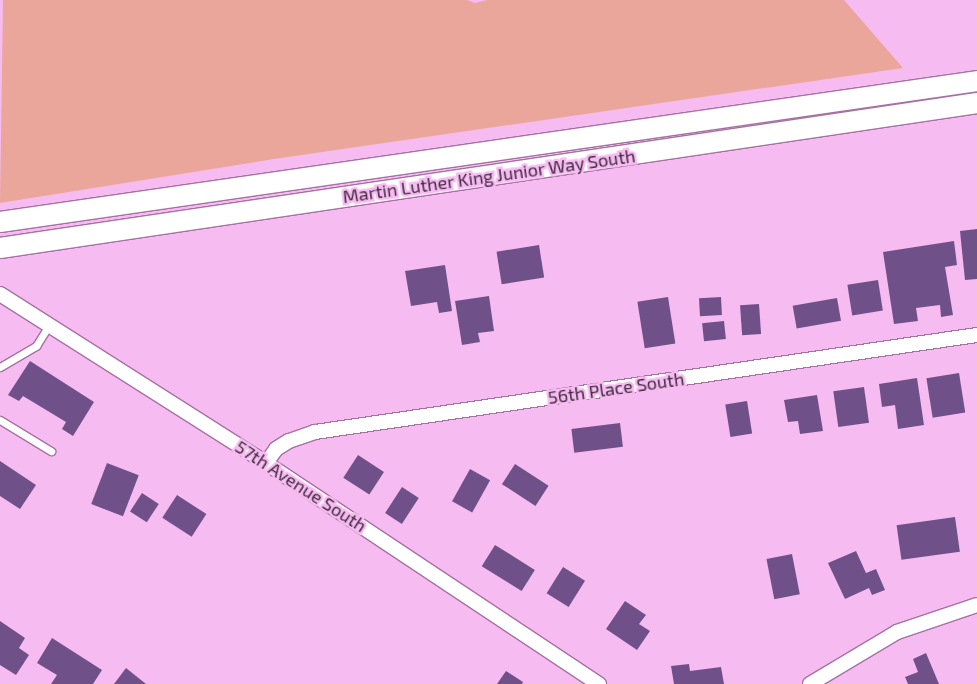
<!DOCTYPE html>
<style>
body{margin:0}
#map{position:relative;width:977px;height:684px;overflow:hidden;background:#f6bcf1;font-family:"Exo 2",sans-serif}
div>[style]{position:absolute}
.green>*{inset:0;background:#eba69b}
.building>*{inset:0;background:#705089;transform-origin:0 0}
.roads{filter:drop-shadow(1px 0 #a671a2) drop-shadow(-1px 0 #a671a2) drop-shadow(0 1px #a671a2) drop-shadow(0 -1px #a671a2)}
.lane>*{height:7px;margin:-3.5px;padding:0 3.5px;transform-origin:3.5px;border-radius:3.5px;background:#fff}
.street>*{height:14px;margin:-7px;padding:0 7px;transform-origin:7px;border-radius:7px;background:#fff}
.secondary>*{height:20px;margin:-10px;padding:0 10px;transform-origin:10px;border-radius:10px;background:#fff}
span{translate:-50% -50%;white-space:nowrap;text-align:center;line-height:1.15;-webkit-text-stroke:5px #f6bcf1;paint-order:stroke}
.street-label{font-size:18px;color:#40293e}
</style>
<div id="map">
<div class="green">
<div style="clip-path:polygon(3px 0,467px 0,475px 3px,487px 0,844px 0,903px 68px,274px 159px,0 203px)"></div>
</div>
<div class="building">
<div style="clip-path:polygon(977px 229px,977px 279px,965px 280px,960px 231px)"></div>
<div style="clip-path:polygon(954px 241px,957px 265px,945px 267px,953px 315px,941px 317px,940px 305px,916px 308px,918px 321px,894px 324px,883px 252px)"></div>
<div style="left:539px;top:245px;width:33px;height:43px;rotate:81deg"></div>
<div style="clip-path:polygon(445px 265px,452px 311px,439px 313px,437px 302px,411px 306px,405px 271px)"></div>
<div style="left:878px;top:280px;width:31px;height:31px;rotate:81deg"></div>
<div style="clip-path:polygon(489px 296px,494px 331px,478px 333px,480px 342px,462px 345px,455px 301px)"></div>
<div style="left:668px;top:297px;width:47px;height:31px;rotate:81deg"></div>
<div style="left:721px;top:297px;width:18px;height:22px;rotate:87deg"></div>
<div style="left:837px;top:298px;width:23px;height:45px;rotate:80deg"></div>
<div style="left:759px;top:304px;width:30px;height:19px;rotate:86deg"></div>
<div style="left:724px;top:321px;width:18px;height:22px;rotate:84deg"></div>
<div style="clip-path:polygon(30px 361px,94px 402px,73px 436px,62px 429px,66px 422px,23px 396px,19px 401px,8px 395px)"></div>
<div style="left:959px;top:373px;width:40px;height:33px;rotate:81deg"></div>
<div style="clip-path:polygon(917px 378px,924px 425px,898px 429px,895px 405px,882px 407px,879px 384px)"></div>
<div style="left:864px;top:387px;width:36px;height:31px;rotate:82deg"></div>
<div style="clip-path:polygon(817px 395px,823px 431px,800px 434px,798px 421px,788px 422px,784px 400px)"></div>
<div style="left:747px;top:401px;width:33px;height:22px;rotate:81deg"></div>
<div style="left:620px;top:423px;width:24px;height:49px;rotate:83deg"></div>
<div style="left:358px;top:455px;width:31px;height:27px;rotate:33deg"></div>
<div style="clip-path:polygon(0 461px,36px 485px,20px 509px,0 496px)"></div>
<div style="left:107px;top:463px;width:34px;height:44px;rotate:21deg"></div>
<div style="left:515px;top:464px;width:40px;height:24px;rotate:33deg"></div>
<div style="left:470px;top:469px;width:23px;height:37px;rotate:29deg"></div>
<div style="left:402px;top:487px;width:20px;height:31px;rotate:33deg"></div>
<div style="left:142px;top:493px;width:20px;height:22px;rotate:33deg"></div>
<div style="left:177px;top:495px;width:35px;height:27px;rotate:33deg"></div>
<div style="left:955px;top:517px;width:35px;height:59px;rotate:82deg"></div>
<div style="left:495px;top:545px;width:47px;height:25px;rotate:32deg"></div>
<div style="clip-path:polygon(856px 551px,866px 573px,876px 569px,885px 590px,872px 595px,869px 588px,845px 599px,828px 563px)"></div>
<div style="left:792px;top:554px;width:41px;height:26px;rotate:79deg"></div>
<div style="left:563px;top:567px;width:26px;height:31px;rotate:32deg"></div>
<div style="clip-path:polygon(625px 601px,646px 615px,639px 624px,650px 631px,637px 650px,606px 629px)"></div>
<div style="clip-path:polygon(0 621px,25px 638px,19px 648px,29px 655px,16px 675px,0 665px)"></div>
<div style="clip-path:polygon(52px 638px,102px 670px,93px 684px,51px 684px,57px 675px,37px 663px)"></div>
<div style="clip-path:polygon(926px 653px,939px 684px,908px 684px,905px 677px,918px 672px,913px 659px)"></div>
<div style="clip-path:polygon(689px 664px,690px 671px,721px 667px,724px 684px,674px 684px,671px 666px)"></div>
<div style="clip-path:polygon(126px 668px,146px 684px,114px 684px)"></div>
<div style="clip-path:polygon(506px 671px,523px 682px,522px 684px,497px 684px)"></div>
</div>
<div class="roads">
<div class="lane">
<div style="left:0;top:367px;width:42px;rotate:-30.3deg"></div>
<div style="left:36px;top:346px;width:25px;rotate:-58deg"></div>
<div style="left:0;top:420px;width:60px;rotate:31.3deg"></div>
</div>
<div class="street">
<div style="left:0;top:294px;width:315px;rotate:32.4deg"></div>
<div style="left:266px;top:463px;width:400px;rotate:33.6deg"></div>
<div style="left:266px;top:463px;width:17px;rotate:-54deg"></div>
<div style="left:276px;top:449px;width:15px;rotate:-32deg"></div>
<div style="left:289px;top:441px;width:28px;rotate:-19deg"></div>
<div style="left:315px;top:432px;width:669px;rotate:-8.34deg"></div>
<div style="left:810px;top:684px;width:101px;rotate:-30.9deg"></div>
<div style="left:897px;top:632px;width:84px;rotate:-18.6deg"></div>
</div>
<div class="secondary">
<div style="left:0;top:222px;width:987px;rotate:-8.21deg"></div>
<div style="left:0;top:248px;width:988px;rotate:-8.44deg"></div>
</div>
</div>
<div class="street-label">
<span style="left:489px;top:176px;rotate:-8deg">Martin Luther King Junior Way South</span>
<span style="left:616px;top:388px;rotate:-8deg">56th Place South</span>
<span style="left:301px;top:486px;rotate:33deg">57th Avenue South</span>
</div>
</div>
